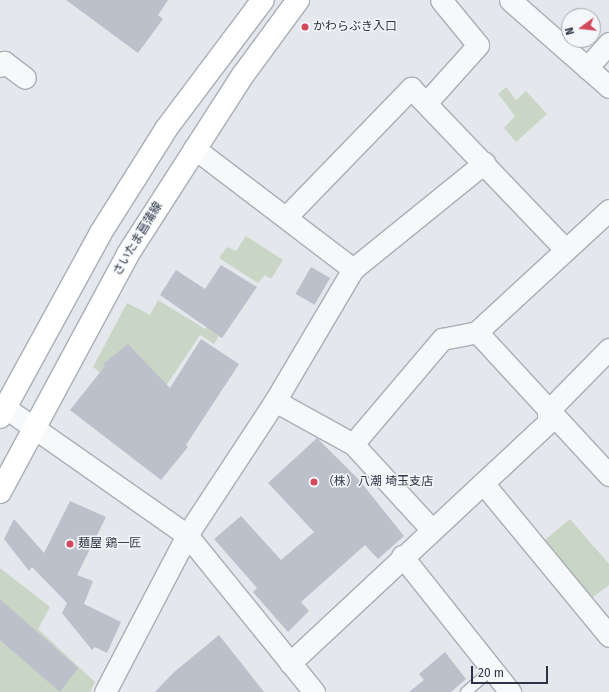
<!DOCTYPE html>
<meta charset="utf-8">
<style>
body{margin:0}
#map{position:relative;width:609px;height:692px;overflow:hidden;background:#e4e7ec;font-family:"Fira Sans","Noto Sans JP",sans-serif}
div>[style]{position:absolute}
.green>*{inset:0;background:#c9d6c5}
.building>*{inset:0;background:#bbc0ca;transform-origin:0 0}
.roads{filter:drop-shadow(1px 0 #a9aeb7) drop-shadow(-1px 0 #a9aeb7) drop-shadow(0 1px #a9aeb7) drop-shadow(0 -1px #a9aeb7)}
.service>*{height:10px;margin:-5px;padding:0 5px;transform-origin:5px;border-radius:5px;background:#f7f8fa}
.minor>*{height:21px;margin:-10.5px;padding:0 10.5px;transform-origin:10.5px;border-radius:10.5px;background:#f7f8fa}
.primary>*{height:22px;margin:-11px;padding:0 11px;transform-origin:11px;border-radius:11px;background:#fff}
.dots>*{width:11px;height:11px;translate:-50% -50%;box-sizing:border-box;border:2px solid #f4f6f9;border-radius:50%}
span{translate:-50% -50%;white-space:nowrap;text-align:center;line-height:1.15;-webkit-text-stroke:3px #f4f6f9;paint-order:stroke}
.poi-label{font-size:12px;color:#2b3445}
.left{translate:0 -50%;text-align:left}
.street-label{font-size:12px;color:#2b3445}
.north{position:absolute;left:561px;top:8px;width:40px;height:40px;box-sizing:border-box;background:#f4f6f9;border:1px solid #a4a8b1;border-radius:50%;rotate:255deg;font-size:11px;font-weight:700;line-height:16px;text-align:center;color:#2b3445}
.north::after{content:'';display:block;margin:auto;width:14px;height:18px;background:#d1495b;clip-path:polygon(50% 0,100% 100%,50% 72%,0 100%)}
.scale{position:absolute;left:471px;top:666px;width:77px;height:18px;box-sizing:border-box;border:2px solid #2b3445;border-top:0;padding-left:5px;font-size:12px;line-height:14px;white-space:nowrap;color:#2b3445;-webkit-text-stroke:3px #f4f6f9;paint-order:stroke}
</style>
<div id="map">
<div class="green">
<div style="clip-path:polygon(506px 87px,516px 100px,526px 91px,547px 114px,516px 142px,504px 128px,515px 116px,498px 94px)"></div>
<div style="clip-path:polygon(246px 236px,283px 260px,271px 279px,265px 275px,258px 283px,219px 258px,227px 247px,236px 251px)"></div>
<div style="clip-path:polygon(158px 300px,205px 329px,213px 320px,223px 329px,214px 344px,200px 335px,149px 411px,93px 367px,127px 303px,150px 315px)"></div>
<div style="clip-path:polygon(570px 519px,609px 564px,609px 585px,592px 598px,545px 540px)"></div>
<div style="clip-path:polygon(0 568px,50px 607px,38px 629px,95px 682px,90px 692px,0 692px)"></div>
</div>
<div class="building">
<div style="clip-path:polygon(66px 0,168px 0,158px 15px,163px 19px,138px 53px)"></div>
<div style="clip-path:polygon(221px 265px,257px 287px,222px 338px,160px 295px,176px 270px,205px 289px)"></div>
<div style="left:311px;top:267px;width:22px;height:31px;rotate:30deg"></div>
<div style="clip-path:polygon(201px 339px,239px 364px,186px 445px,188px 447px,161px 480px,70px 410px,105px 366px,103px 364px,128px 344px,170px 388px)"></div>
<div style="clip-path:polygon(317px 438px,360px 481px,404px 536px,378px 559px,365px 545px,301px 602px,309px 611px,288px 632px,253px 592px,257px 588px,214px 539px,241px 516px,281px 560px,314px 532px,268px 483px)"></div>
<div style="clip-path:polygon(70px 501px,106px 517px,77px 575px,93px 581px,84px 604px,121px 622px,107px 653px,95px 647px,92px 650px,62px 613px,67px 603px,32px 567px,29px 571px,4px 539px,14px 519px,44px 553px)"></div>
<div style="clip-path:polygon(0 599px,78px 668px,60px 692px,0 640px)"></div>
<div style="clip-path:polygon(219px 635px,264px 692px,155px 692px,173px 673px)"></div>
<div style="clip-path:polygon(445px 652px,466px 679px,451px 692px,409px 692px,424px 680px,419px 674px)"></div>
</div>
<div class="roads">
<div class="service">
<div style="left:466px;top:692px;width:35px;rotate:-41deg"></div>
</div>
<div class="minor">
<div style="left:510px;top:0;width:132px;rotate:41.3deg"></div>
<div style="left:0;top:66px;width:6px;rotate:-45deg"></div>
<div style="left:4px;top:62px;width:26px;rotate:37deg"></div>
<div style="left:587px;top:68px;width:33px;rotate:-49deg"></div>
<div style="left:426px;top:103px;width:78px;rotate:-48.1deg"></div>
<div style="left:478px;top:45px;width:58px;rotate:-129.4deg"></div>
<div style="left:194px;top:148px;width:200px;rotate:37.3deg"></div>
<div style="left:609px;top:210px;width:180px;rotate:137.3deg"></div>
<div style="left:477px;top:332px;width:195px;rotate:47.3deg"></div>
<div style="left:286px;top:217px;width:180px;rotate:-45.9deg"></div>
<div style="left:411px;top:88px;width:223px;rotate:46.3deg"></div>
<div style="left:275px;top:401px;width:89px;rotate:28.9deg"></div>
<div style="left:353px;top:444px;width:117px;rotate:47.4deg"></div>
<div style="left:0;top:404px;width:228px;rotate:35deg"></div>
<div style="left:187px;top:535px;width:202px;rotate:51deg"></div>
<div style="left:353px;top:444px;width:138px;rotate:-49.7deg"></div>
<div style="left:442px;top:339px;width:36px;rotate:-11deg"></div>
<div style="left:483px;top:483px;width:198px;rotate:50.5deg"></div>
<div style="left:402px;top:556px;width:174px;rotate:51.5deg"></div>
<div style="left:290px;top:663px;width:353px;rotate:-43deg"></div>
<div style="left:548px;top:422px;width:11px;rotate:-90deg"></div>
<div style="left:548px;top:411px;width:87px;rotate:-45.5deg"></div>
<div style="left:105px;top:692px;width:177px;rotate:-62.4deg"></div>
<div style="left:187px;top:535px;width:160px;rotate:-56.7deg"></div>
<div style="left:275px;top:401px;width:153px;rotate:-59.4deg"></div>
<div style="left:353px;top:269px;width:169px;rotate:-39deg"></div>
</div>
<div class="primary">
<div style="left:0;top:417px;width:209px;rotate:-61.3deg"></div>
<div style="left:100px;top:234px;width:124px;rotate:-57.8deg"></div>
<div style="left:166px;top:129px;width:161px;rotate:-53.1deg"></div>
<div style="left:0;top:492px;width:270px;rotate:-61.7deg"></div>
<div style="left:128px;top:254px;width:213px;rotate:-57.3deg"></div>
<div style="left:243px;top:75px;width:93px;rotate:-53.7deg"></div>
</div>
</div>
<div class="dots">
<div style="left:305px;top:27px;background:#d1495b"></div>
<div style="left:314px;top:482px;background:#d1495b"></div>
<div style="left:70px;top:544px;background:#d1495b"></div>
</div>
<div class="poi-label">
<span class="left" style="left:313px;top:27px">かわらぶき入口</span>
<span class="left" style="left:322px;top:482px">（株）八潮 埼玉支店</span>
<span class="left" style="left:78px;top:544px">麺屋 鶏一匠</span>
</div>
<div class="street-label">
<span style="left:138px;top:239px;rotate:-59deg">さいたま菖蒲線</span>
</div>
<div class="north">N</div>
<div class="scale">20 m</div>
</div>
